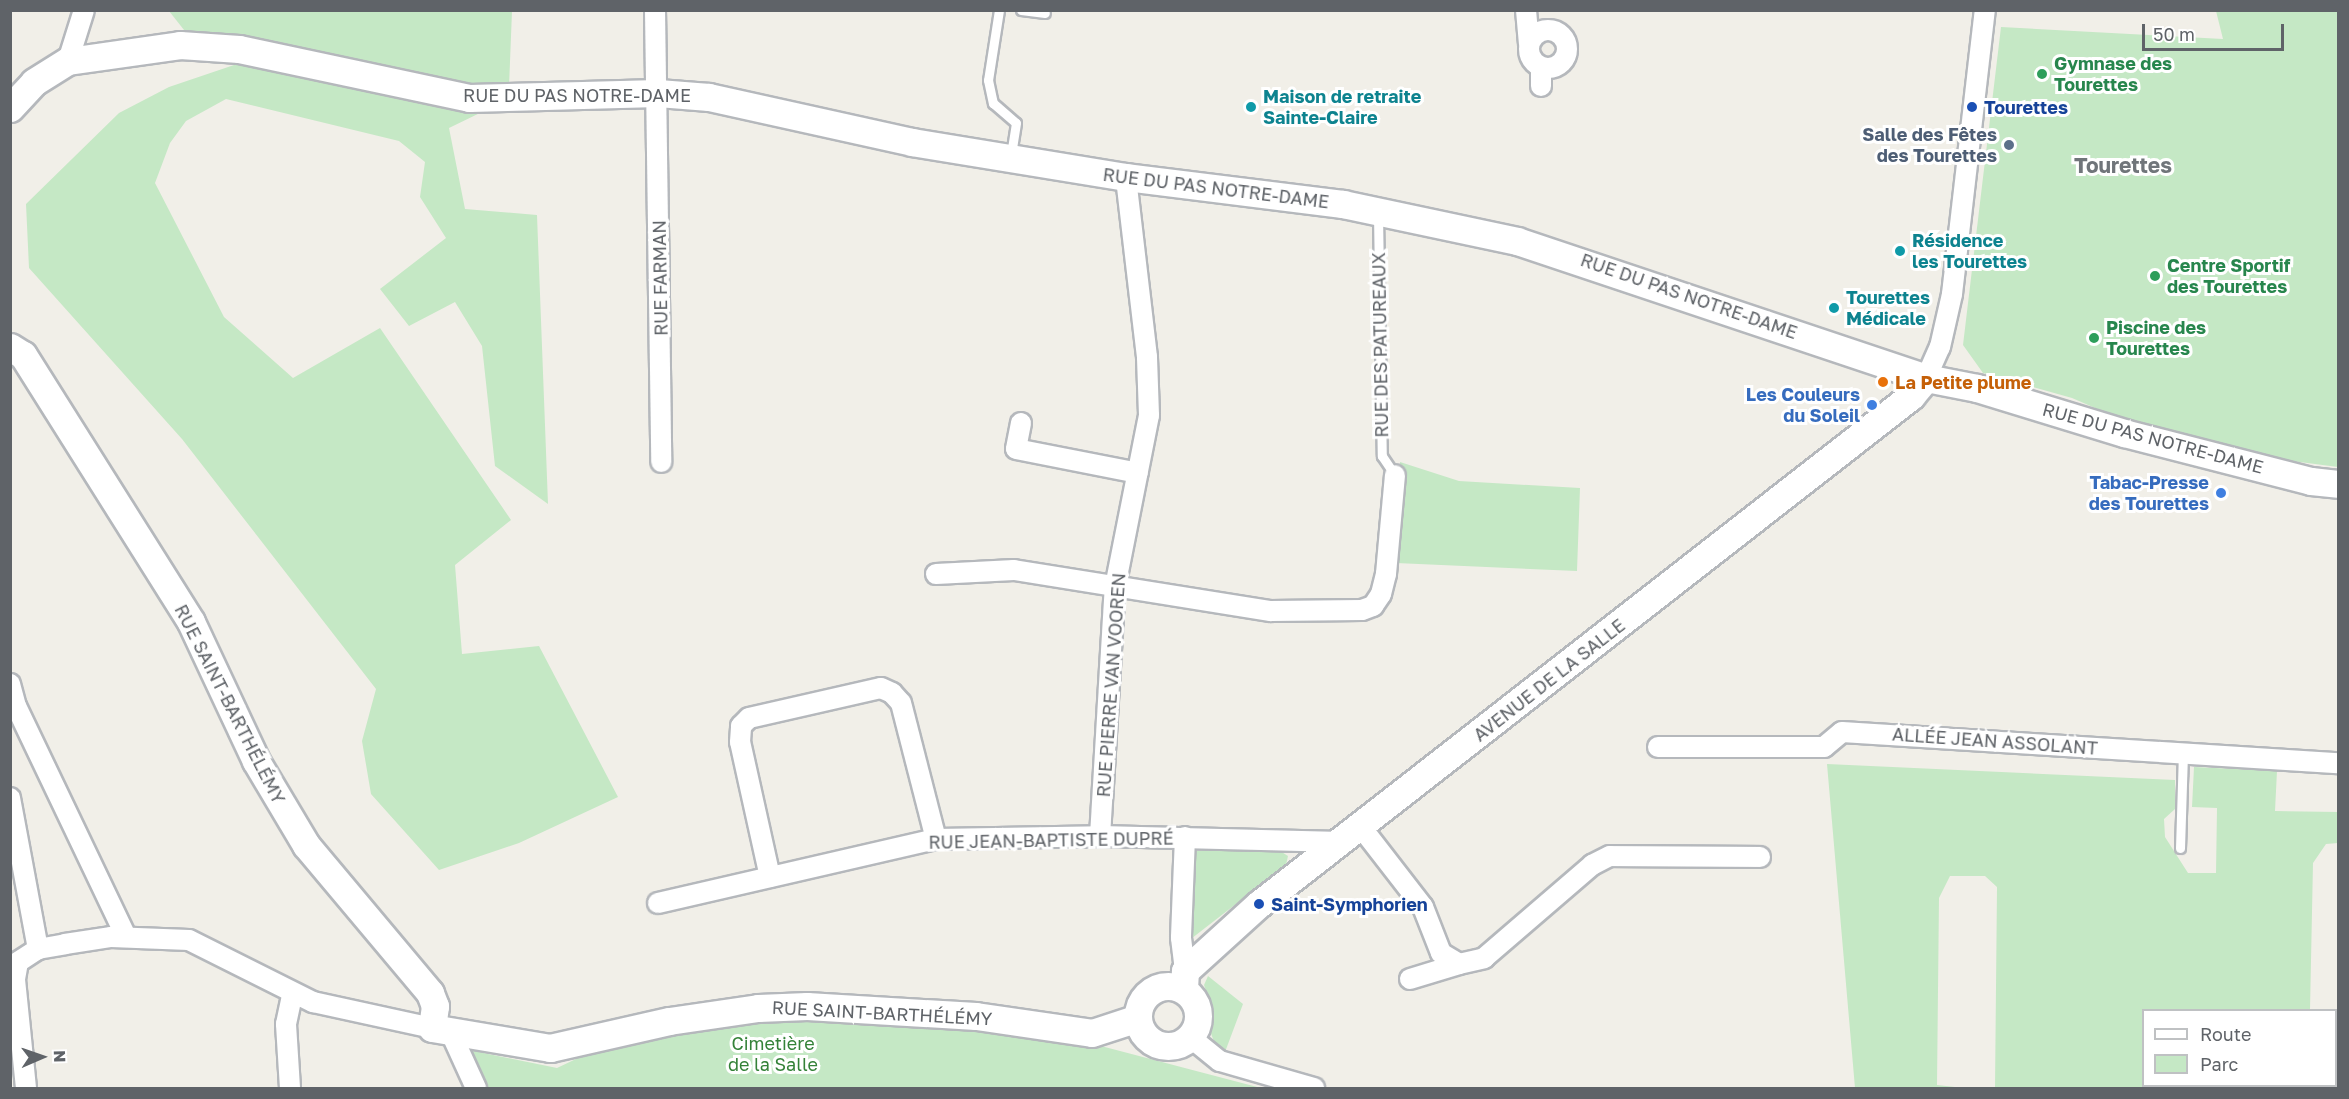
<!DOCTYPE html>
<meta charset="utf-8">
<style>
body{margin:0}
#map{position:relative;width:2349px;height:1099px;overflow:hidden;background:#f1efe8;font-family:"Golos Text",sans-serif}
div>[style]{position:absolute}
.green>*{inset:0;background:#c5e8c5}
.roads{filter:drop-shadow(2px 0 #b5b8bc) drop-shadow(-2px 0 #b5b8bc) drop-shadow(0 2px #b5b8bc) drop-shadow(0 -2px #b5b8bc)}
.lane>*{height:9px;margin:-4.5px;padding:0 4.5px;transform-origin:4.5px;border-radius:4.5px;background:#fff}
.street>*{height:20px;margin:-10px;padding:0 10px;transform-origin:10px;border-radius:10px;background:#fff}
.street>.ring{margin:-10px;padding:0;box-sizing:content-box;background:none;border:20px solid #fff;border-radius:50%}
.secondary>*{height:27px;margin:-13.5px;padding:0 13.5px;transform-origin:13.5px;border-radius:13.5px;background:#fff}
.secondary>.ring{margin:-13.5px;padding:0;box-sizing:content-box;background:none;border:27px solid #fff;border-radius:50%}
.dots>*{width:16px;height:16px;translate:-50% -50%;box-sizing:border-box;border:3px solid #fff;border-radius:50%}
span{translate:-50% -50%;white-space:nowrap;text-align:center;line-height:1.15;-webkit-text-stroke:6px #fff;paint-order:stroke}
.leisure-label{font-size:18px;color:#27864d;font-weight:700}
.left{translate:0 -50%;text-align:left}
.street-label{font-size:18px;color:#5f6368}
.culture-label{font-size:18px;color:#0d838f;font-weight:700}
.transit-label{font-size:18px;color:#164399;font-weight:700}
.service-label{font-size:18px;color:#4e5e75;font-weight:700}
.right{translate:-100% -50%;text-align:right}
.food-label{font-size:18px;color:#c56008;font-weight:700}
.shop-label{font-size:18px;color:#366cbe;font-weight:700}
.park-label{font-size:18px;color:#348238}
.quarter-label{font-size:21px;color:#70757a;font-weight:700}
.frame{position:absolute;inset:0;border:12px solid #5f6368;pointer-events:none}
.legend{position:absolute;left:2142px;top:1009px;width:195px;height:78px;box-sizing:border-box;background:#fff;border:2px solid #bfc1c3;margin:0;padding:8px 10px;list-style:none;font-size:18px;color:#5f6368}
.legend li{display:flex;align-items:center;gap:12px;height:30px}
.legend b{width:30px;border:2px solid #bfc1c3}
.north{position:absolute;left:12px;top:1027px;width:60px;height:60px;-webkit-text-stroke:4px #fff;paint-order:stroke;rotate:88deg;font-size:16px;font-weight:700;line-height:24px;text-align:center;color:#5f6368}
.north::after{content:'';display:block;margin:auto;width:21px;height:27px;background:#5f6368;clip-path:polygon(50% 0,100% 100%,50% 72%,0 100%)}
.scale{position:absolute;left:2142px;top:24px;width:142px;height:27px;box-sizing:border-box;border:3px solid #5f6368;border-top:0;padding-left:8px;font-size:18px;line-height:21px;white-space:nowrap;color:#5f6368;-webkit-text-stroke:4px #fff;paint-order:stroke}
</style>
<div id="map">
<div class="green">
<div style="clip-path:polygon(169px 11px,512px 11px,509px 87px,467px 86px,188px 35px)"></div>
<div style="clip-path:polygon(2216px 11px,2338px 11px,2338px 467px,2292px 461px,2116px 417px,2072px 398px,1983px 373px,1963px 345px,2001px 27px,2223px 39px)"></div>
<div style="clip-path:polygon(237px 64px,273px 66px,484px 111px,449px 128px,465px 209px,537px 215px,548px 504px,495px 466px,482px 346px,455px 302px,409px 326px,380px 289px,446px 238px,420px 197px,425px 162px,399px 141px,226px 99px,186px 121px,170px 143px,155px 183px,224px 317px,293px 378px,380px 328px,511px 520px,455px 565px,462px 654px,539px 646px,618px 797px,519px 843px,439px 870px,371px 794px,362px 741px,376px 689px,182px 439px,29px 268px,26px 204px,119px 113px,169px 87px)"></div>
<div style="clip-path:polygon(1400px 462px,1459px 481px,1580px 488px,1577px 571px,1396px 563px)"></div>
<div style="clip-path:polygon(1827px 764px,2175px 780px,2175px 809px,2164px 819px,2165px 837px,2188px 873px,2216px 873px,2217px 808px,2192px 807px,2194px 767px,2277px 771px,2275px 811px,2338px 812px,2338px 843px,2326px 844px,2313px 863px,2310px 1010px,2144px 1010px,2144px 1086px,2335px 1086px,2335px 1088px,1995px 1088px,1997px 887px,1985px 876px,1950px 876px,1939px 898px,1937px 1085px,1964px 1088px,1855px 1088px)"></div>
<div style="clip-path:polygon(1191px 851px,1280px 851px,1288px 856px,1286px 865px,1187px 942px)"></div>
<div style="clip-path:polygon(1208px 976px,1243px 1004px,1225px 1052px,1215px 1044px,1210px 1031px,1212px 1008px,1204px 985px)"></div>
<div style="clip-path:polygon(816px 1019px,1010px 1032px,1101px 1046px,1261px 1088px,484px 1088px,469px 1050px,557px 1068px,597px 1049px,713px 1022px)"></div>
</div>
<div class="roads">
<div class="lane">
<div style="left:999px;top:10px;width:71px;rotate:98.9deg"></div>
<div style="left:988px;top:80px;width:24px;rotate:78deg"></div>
<div style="left:993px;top:103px;width:30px;rotate:41deg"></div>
<div style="left:1016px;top:123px;width:33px;rotate:99deg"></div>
<div style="left:1021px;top:10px;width:24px;rotate:7deg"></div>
<div style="left:1378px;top:214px;width:242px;rotate:89.1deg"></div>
<div style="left:1382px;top:456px;width:23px;rotate:56deg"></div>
<div style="left:2180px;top:848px;width:95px;rotate:-88.2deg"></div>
</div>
<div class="street">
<div style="left:655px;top:10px;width:452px;rotate:89.2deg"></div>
<div style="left:1526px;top:10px;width:33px;rotate:85deg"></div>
<div class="ring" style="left:1529px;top:30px;width:18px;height:18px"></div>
<div style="left:68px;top:61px;width:53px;rotate:-72.6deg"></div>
<div style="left:1541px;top:67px;width:19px;rotate:90deg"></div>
<div style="left:1926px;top:378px;width:34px;rotate:-66deg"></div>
<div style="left:1940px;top:347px;width:54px;rotate:-77.2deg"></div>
<div style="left:1952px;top:294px;width:286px;rotate:-83.4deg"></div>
<div style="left:1021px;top:423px;width:26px;rotate:101deg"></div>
<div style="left:1016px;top:449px;width:124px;rotate:11.1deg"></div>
<div style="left:936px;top:574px;width:78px;rotate:-2.9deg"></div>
<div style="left:1014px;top:570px;width:260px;rotate:9.1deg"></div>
<div style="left:1271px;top:611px;width:91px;rotate:-0.6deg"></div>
<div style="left:1362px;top:610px;width:12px;rotate:-20deg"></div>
<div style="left:1373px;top:606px;width:14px;rotate:-56deg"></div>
<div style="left:1381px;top:594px;width:21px;rotate:-76deg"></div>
<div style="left:1386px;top:574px;width:99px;rotate:-84.8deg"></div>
<div style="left:10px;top:684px;width:23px;rotate:75deg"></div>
<div style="left:16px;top:706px;width:256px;rotate:64.5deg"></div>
<div style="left:1658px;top:747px;width:166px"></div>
<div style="left:1824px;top:747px;width:23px;rotate:-40deg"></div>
<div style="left:1842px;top:732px;width:497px;rotate:3.6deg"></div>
<div style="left:10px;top:798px;width:154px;rotate:79.5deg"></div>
<div style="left:1361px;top:827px;width:101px;rotate:52.2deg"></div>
<div style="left:1423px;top:907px;width:49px;rotate:68.6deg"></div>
<div style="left:1441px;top:953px;width:21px;rotate:31deg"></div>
<div style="left:1459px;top:964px;width:26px;rotate:-13deg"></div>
<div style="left:1484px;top:958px;width:143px;rotate:-40.7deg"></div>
<div style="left:1592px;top:865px;width:20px;rotate:-27deg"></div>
<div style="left:1610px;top:856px;width:150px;rotate:0.4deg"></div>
<div style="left:1100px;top:836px;width:249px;rotate:-86.6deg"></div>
<div style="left:1115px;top:587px;width:175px;rotate:-78.8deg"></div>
<div style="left:1149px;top:415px;width:58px;rotate:-92deg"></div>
<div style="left:1147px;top:357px;width:181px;rotate:-96.7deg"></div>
<div style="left:1185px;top:837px;width:101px;rotate:92.3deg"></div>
<div style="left:1181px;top:938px;width:33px;rotate:83deg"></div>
<div style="left:770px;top:877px;width:138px;rotate:-102.5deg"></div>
<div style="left:740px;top:742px;width:16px;rotate:-86deg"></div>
<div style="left:741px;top:726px;width:11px;rotate:-45deg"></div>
<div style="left:749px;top:718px;width:135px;rotate:-12.8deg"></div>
<div style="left:881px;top:688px;width:12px;rotate:24deg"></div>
<div style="left:892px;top:693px;width:13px;rotate:48deg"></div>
<div style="left:901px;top:703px;width:140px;rotate:75.6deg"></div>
<div style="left:658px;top:903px;width:285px;rotate:-13deg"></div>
<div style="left:936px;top:839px;width:164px;rotate:-1deg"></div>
<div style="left:1100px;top:836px;width:242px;rotate:1.4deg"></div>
<div style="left:1410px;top:979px;width:51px;rotate:-17deg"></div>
<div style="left:450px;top:1031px;width:63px;rotate:65.5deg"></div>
<div style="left:1190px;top:1037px;width:38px;rotate:39deg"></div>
<div style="left:1220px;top:1061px;width:98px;rotate:16deg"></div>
<div style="left:26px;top:1088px;width:110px;rotate:-95.8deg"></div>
<div style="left:15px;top:979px;width:17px;rotate:-80deg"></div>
<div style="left:18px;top:962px;width:24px;rotate:-33deg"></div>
<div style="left:38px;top:949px;width:27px;rotate:-10deg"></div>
<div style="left:65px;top:944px;width:47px;rotate:-8.7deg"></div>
<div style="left:111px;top:937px;width:78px;rotate:2.2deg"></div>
<div style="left:189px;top:940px;width:139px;rotate:26.6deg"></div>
<div style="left:313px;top:1002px;width:122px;rotate:12.3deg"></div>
<div style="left:290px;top:1088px;width:64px;rotate:-93.6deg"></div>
<div style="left:286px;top:1024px;width:30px;rotate:-78deg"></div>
</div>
<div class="secondary">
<div style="left:10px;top:108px;width:35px;rotate:-47deg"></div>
<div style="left:34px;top:82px;width:40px;rotate:-32deg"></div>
<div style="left:68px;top:61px;width:113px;rotate:-8.1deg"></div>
<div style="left:180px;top:45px;width:59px;rotate:3.9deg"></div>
<div style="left:239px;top:49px;width:235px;rotate:12deg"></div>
<div style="left:469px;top:98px;width:189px;rotate:-1.5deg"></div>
<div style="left:658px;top:93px;width:51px;rotate:4.5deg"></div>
<div style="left:709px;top:97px;width:208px;rotate:12.5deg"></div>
<div style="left:912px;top:142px;width:217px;rotate:9.3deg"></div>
<div style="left:1126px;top:177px;width:219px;rotate:7.1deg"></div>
<div style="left:1343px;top:204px;width:178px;rotate:12deg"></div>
<div style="left:1517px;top:241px;width:431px;rotate:18.5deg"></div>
<div style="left:1926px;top:378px;width:52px;rotate:11.1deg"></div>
<div style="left:1977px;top:388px;width:154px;rotate:17deg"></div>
<div style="left:2124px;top:433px;width:193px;rotate:14.4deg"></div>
<div style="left:2311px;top:481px;width:27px;rotate:6deg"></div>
<div style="left:10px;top:347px;width:15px;rotate:32deg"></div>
<div style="left:23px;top:355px;width:315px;rotate:57.8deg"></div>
<div style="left:191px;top:622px;width:153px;rotate:64.9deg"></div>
<div style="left:256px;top:761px;width:98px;rotate:59.2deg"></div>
<div style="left:306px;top:845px;width:193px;rotate:50deg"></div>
<div style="left:430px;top:993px;width:14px;rotate:69deg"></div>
<div style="left:435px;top:1006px;width:22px;rotate:98deg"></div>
<div style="left:432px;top:1028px;width:120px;rotate:9.6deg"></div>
<div style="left:550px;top:1048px;width:122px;rotate:-12.8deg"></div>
<div style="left:669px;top:1021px;width:90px;rotate:-8.3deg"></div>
<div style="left:758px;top:1008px;width:49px;rotate:-2.3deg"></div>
<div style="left:807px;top:1006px;width:169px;rotate:3.4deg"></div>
<div style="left:976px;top:1016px;width:117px;rotate:8.3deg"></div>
<div style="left:1092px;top:1033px;width:48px;rotate:-18.1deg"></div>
<div class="ring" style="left:1138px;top:986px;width:33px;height:33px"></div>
<div style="left:1184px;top:989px;width:18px;rotate:-87deg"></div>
<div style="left:1185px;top:971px;width:100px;rotate:-42.2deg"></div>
<div style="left:1259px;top:904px;width:827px;rotate:-37.92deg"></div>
<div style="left:1911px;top:396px;width:23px;rotate:-50deg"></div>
</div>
</div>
<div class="dots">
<div style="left:2042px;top:74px;background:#2e9e5b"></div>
<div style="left:1251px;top:107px;background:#0f9aa8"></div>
<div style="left:1972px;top:107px;background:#1a4fb4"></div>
<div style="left:2009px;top:145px;background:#5c6f8a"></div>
<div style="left:1900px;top:251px;background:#0f9aa8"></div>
<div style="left:2155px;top:276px;background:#2e9e5b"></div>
<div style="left:1834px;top:308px;background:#0f9aa8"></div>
<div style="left:2094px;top:338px;background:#2e9e5b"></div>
<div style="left:1883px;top:382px;background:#e8710a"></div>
<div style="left:1872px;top:405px;background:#3f7fe0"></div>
<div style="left:2221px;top:493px;background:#3f7fe0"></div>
<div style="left:1259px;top:904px;background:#1a4fb4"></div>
</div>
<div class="leisure-label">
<span class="left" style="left:2054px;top:74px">Gymnase des<br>Tourettes</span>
<span class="left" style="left:2167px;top:276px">Centre Sportif<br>des Tourettes</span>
<span class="left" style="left:2106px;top:338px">Piscine des<br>Tourettes</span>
</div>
<div class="street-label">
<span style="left:577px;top:95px">RUE DU PAS NOTRE-DAME</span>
<span style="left:1216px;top:188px;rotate:7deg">RUE DU PAS NOTRE-DAME</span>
<span style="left:660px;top:278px;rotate:-91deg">RUE FARMAN</span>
<span style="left:1689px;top:296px;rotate:19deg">RUE DU PAS NOTRE-DAME</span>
<span style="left:1380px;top:345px;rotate:-91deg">RUE DES PATUREAUX</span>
<span style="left:2153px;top:438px;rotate:15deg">RUE DU PAS NOTRE-DAME</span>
<span style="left:1549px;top:680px;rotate:-38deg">AVENUE DE LA SALLE</span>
<span style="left:1111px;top:685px;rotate:-86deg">RUE PIERRE VAN VOOREN</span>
<span style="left:230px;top:704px;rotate:63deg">RUE SAINT-BARTHÉLÉMY</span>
<span style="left:1995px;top:741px;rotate:4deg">ALLÉE JEAN ASSOLANT</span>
<span style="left:1051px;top:840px;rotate:-1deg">RUE JEAN-BAPTISTE DUPRÉ</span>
<span style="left:882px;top:1013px;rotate:3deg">RUE SAINT-BARTHÉLÉMY</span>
</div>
<div class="culture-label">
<span class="left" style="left:1263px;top:107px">Maison de retraite<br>Sainte-Claire</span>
<span class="left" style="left:1912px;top:251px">Résidence<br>les Tourettes</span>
<span class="left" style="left:1846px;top:308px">Tourettes<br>Médicale</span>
</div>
<div class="transit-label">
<span class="left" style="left:1984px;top:107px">Tourettes</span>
<span class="left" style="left:1271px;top:904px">Saint-Symphorien</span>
</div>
<div class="service-label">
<span class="right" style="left:1997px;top:145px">Salle des Fêtes<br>des Tourettes</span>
</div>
<div class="food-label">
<span class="left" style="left:1895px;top:382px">La Petite plume</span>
</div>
<div class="shop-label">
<span class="right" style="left:1860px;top:405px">Les Couleurs<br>du Soleil</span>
<span class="right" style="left:2209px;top:493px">Tabac-Presse<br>des Tourettes</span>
</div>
<div class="park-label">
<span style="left:773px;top:1054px">Cimetière<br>de la Salle</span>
</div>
<div class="quarter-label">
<span style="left:2123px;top:165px">Tourettes</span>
</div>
<div class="frame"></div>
<ul class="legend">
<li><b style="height:8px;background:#fff"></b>Route</li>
<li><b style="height:16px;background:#c5e8c5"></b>Parc</li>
</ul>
<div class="north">N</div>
<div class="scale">50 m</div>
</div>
